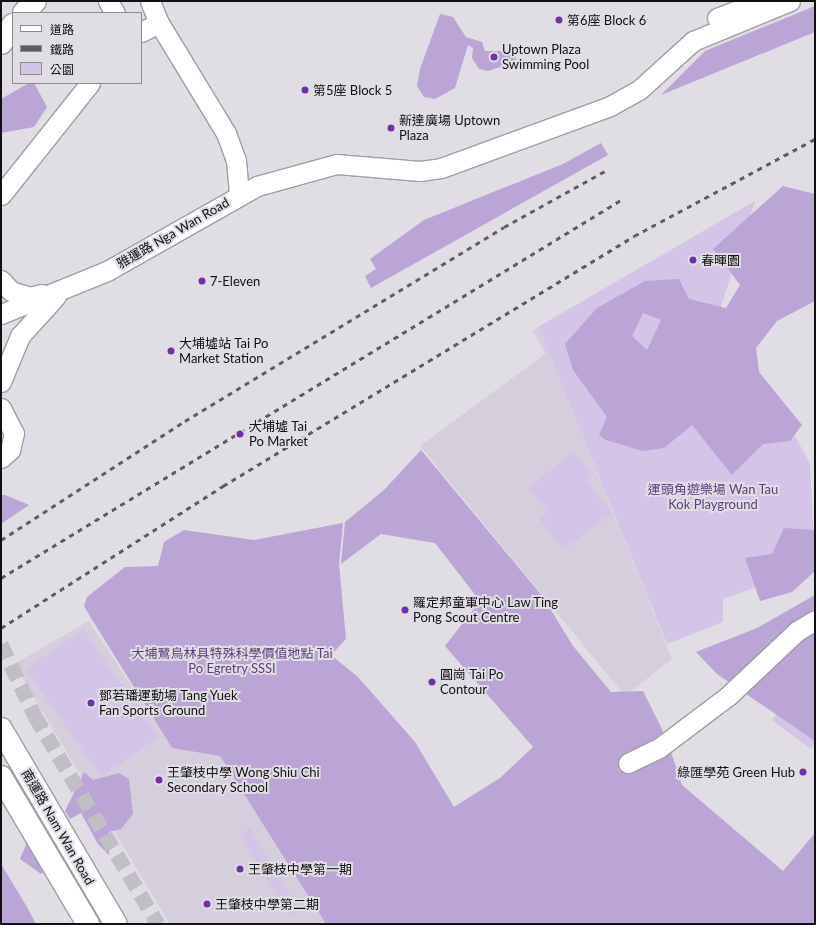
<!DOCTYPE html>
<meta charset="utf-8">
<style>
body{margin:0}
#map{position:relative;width:816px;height:925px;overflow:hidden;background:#e0dde4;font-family:Lato,"Noto Sans TC",sans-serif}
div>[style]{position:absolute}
.built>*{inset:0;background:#d5cfdd}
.green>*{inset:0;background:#d4c4e7;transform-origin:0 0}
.forest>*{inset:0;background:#bba4d6}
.pedestrian-tunnel>*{height:15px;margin-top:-7.5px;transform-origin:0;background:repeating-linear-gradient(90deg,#c1bec5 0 15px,transparent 0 23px)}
.roads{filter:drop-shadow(1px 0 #a09da3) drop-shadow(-1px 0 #a09da3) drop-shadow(0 1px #a09da3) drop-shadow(0 -1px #a09da3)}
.minor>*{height:19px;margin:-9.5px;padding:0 9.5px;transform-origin:9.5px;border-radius:9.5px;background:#fff}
.secondary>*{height:22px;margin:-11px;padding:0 11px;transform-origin:11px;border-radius:11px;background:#fff}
.rail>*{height:3px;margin-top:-1.5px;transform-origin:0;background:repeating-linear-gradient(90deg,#5e5c60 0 5px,transparent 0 10px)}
.dots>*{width:11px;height:11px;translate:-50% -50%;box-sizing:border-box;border:2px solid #e0dde4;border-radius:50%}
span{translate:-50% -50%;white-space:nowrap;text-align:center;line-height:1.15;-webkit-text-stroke:4px #e0dde4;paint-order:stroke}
.poi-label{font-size:13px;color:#111013}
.left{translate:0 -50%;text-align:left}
.right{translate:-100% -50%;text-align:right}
.street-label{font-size:13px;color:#111013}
.park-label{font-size:13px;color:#5d3d7c}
.frame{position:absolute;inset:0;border:2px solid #111013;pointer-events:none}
.legend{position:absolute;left:12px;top:12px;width:130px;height:72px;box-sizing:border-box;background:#e0dde4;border:1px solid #8d8b90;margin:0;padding:5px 7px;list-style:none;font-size:12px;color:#111013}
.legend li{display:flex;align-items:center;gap:8px;height:20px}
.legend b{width:20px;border:1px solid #8d8b90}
</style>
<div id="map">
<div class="built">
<div style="clip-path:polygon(538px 327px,672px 659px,625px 696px,420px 446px,545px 354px,533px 331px)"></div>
<div style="clip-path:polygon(89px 621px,172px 748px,220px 756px,326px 924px,170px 924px,14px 664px)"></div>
</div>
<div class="green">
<div style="clip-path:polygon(755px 201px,714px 328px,793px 432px,810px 464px,815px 566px,723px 599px,723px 622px,667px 644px,538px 327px)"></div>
<div style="clip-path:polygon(574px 451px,593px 474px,587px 481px,612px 513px,563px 550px,539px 519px,548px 512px,528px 488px)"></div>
<div style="left:83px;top:629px;width:132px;height:70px;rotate:55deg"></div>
<div style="clip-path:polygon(805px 675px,815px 683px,815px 743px,811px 749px,772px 720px)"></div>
<div style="left:250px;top:828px;width:96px;height:12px;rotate:59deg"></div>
</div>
<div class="forest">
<div style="clip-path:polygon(815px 6px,815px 32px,661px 95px,705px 51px)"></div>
<div style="clip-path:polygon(440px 14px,453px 17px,466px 37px,482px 42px,485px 51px,511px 51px,516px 56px,515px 62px,488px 71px,479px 69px,472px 58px,473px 48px,468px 45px,455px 88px,435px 99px,424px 97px,417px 86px,420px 69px)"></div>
<div style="clip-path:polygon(29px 83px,34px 83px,47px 107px,34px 127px,1px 133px,1px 99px)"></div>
<div style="clip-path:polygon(601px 143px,608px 155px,371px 288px,365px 276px,376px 269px,370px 259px,424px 220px,563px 164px)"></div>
<div style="clip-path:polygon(evenodd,783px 186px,815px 194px,815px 301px,777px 321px,756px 348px,759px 372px,802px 425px,790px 441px,763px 444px,732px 475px,692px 425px,664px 448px,643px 451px,606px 440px,599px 435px,607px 417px,573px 370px,565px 344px,597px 308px,645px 281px,679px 279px,689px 299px,726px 308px,740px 285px,713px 249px,783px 186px,643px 313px,661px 320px,647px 350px,632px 336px,643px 313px)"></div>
<div style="clip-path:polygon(421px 450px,543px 597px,573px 646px,611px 692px,643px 691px,666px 737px,682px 785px,783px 871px,815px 833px,815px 924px,326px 924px,220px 756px,172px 748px,91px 618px,84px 606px,87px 597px,125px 567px,158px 566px,164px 542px,184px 530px,254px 540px,343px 523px,339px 564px,346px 639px,331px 655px,358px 677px,415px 742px,454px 807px,500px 778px,533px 747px,445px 646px,480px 601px,435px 543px,381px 534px,341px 564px,345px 522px,384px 490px)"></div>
<div style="clip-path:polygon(1px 495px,5px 495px,29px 505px,1px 524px)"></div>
<div style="clip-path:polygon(784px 528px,815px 530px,815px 571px,792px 592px,760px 601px,745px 558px,772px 554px)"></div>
<div style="clip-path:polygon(815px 595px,815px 741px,717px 674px,696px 652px,757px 628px)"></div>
<div style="clip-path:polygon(84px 772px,93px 780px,119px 773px,129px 779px,133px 814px,121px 829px,109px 832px,109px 855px,98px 844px,81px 813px,70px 819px,65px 811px)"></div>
<div style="clip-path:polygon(28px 840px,46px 870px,41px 874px,20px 859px)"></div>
<div style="clip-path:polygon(1px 864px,27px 907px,36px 924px,1px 924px)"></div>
</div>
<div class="pedestrian-tunnel">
<div style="left:1px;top:644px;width:80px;rotate:64.7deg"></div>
<div style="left:35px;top:716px;width:242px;rotate:59.4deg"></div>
</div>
<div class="roads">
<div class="minor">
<div style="left:108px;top:1px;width:14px;rotate:60deg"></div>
<div style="left:150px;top:1px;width:24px;rotate:68deg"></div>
<div style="left:159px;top:23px;width:129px;rotate:58.7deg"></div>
<div style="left:226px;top:133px;width:29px;rotate:70deg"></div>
<div style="left:236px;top:160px;width:35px;rotate:85deg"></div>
<div style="left:717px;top:18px;width:47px;rotate:-21.1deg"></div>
<div style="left:141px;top:32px;width:20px;rotate:-27deg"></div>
<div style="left:1px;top:195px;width:143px;rotate:-51.5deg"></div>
<div style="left:1px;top:280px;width:15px;rotate:48deg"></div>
<div style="left:11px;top:291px;width:19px;rotate:18deg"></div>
<div style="left:29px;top:297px;width:13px;rotate:-13deg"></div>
<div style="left:1px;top:314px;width:114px;rotate:-22.1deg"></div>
<div style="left:107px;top:271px;width:172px;rotate:-29.5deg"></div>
<div style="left:257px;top:186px;width:83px;rotate:-15.4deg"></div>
<div style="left:337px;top:164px;width:83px;rotate:4.8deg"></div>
<div style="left:420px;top:171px;width:21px;rotate:-8deg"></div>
<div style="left:441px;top:168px;width:180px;rotate:-20.1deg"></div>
<div style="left:610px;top:106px;width:33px;rotate:-29deg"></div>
<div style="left:639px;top:90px;width:73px;rotate:-42.2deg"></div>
<div style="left:693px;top:41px;width:105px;rotate:-22.4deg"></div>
<div style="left:1px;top:382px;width:50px;rotate:-67.6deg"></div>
<div style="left:20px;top:336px;width:54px;rotate:-48deg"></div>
<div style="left:1px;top:408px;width:28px;rotate:63deg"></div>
<div style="left:14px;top:433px;width:17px;rotate:103deg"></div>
<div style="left:10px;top:450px;width:12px;rotate:138deg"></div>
<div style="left:628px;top:763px;width:34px;rotate:-26deg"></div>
<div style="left:659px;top:748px;width:86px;rotate:-37deg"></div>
<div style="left:728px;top:696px;width:95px;rotate:-43.3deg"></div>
<div style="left:797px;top:631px;width:21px;rotate:-31deg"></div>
</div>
<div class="secondary">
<div style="left:24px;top:13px;width:16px;rotate:-47deg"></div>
<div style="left:1px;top:43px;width:22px;rotate:-56deg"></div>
<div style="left:1px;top:729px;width:226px;rotate:59.5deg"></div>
<div style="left:1px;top:777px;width:171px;rotate:59.4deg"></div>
</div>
</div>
<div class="rail">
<div style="left:1px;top:540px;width:219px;rotate:-32.9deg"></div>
<div style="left:185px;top:421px;width:373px;rotate:-31.3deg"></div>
<div style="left:504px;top:227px;width:115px;rotate:-29deg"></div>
<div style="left:1px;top:578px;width:726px;rotate:-31.37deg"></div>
<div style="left:1px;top:628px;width:264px;rotate:-32.6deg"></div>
<div style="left:223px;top:486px;width:481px;rotate:-31.3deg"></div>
<div style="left:634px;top:236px;width:205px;rotate:-28.2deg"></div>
</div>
<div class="dots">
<div style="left:559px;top:20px;background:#7131a6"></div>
<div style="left:494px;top:57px;background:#7131a6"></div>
<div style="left:305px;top:90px;background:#7131a6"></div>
<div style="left:391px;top:128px;background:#7131a6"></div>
<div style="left:693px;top:260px;background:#7131a6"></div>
<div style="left:202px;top:281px;background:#7131a6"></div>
<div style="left:171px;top:351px;background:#7131a6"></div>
<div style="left:240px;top:434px;background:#7131a6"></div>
<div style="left:405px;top:610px;background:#7131a6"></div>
<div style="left:432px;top:682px;background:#7131a6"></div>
<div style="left:91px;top:703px;background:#7131a6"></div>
<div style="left:803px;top:772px;background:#7131a6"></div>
<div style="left:159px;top:780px;background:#7131a6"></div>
<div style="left:240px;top:869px;background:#7131a6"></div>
<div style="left:207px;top:904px;background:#7131a6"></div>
</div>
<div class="poi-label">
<span class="left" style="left:567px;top:20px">第6座 Block 6</span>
<span class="left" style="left:502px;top:57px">Uptown Plaza<br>Swimming Pool</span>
<span class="left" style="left:313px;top:90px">第5座 Block 5</span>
<span class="left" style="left:399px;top:128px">新達廣場 Uptown<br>Plaza</span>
<span class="left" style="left:701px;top:260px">春暉園</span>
<span class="left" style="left:210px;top:281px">7-Eleven</span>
<span class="left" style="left:179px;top:351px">大埔墟站 Tai Po<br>Market Station</span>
<span class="left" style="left:249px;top:434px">大埔墟 Tai<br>Po Market</span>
<span class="left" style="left:413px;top:610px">羅定邦童軍中心 Law Ting<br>Pong Scout Centre</span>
<span class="left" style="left:440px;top:682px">圓崗 Tai Po<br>Contour</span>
<span class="left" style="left:99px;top:703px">鄧若璠運動場 Tang Yuek<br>Fan Sports Ground</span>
<span class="right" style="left:795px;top:772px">綠匯學苑 Green Hub</span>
<span class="left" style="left:167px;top:780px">王肇枝中學 Wong Shiu Chi<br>Secondary School</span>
<span class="left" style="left:248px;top:869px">王肇枝中學第一期</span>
<span class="left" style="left:215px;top:904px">王肇枝中學第二期</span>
</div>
<div class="street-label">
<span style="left:173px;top:233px;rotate:-30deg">雅運路 Nga Wan Road</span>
<span style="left:58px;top:827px;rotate:60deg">南運路 Nam Wan Road</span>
</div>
<div class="park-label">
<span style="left:713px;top:497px">運頭角遊樂場 Wan Tau<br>Kok Playground</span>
<span style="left:232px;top:661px">大埔鷺鳥林具特殊科學價值地點 Tai<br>Po Egretry SSSI</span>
</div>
<div class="frame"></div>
<ul class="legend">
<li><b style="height:5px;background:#fff"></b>道路</li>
<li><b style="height:5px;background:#5e5c60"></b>鐵路</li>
<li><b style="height:11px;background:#d4c4e7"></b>公園</li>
</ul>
</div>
